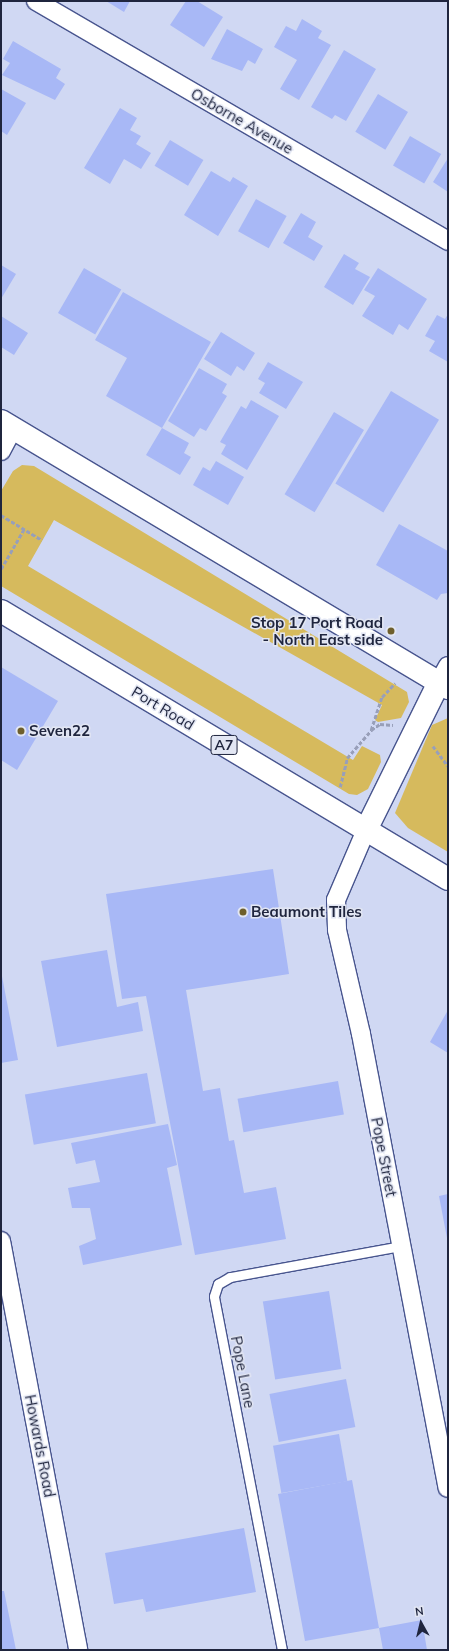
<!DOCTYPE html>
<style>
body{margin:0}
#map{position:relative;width:449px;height:1651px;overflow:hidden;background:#d0d8f3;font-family:Mulish,sans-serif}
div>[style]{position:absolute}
.green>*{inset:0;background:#d6ba5d}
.building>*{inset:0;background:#a8b8f6;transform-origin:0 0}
.path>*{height:2.5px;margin-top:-1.25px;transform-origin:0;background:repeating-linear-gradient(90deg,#989fb9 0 4px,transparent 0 6px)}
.roads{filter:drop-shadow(1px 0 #48558e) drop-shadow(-1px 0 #48558e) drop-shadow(0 1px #48558e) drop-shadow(0 -1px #48558e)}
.lane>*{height:9px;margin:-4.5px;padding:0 4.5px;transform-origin:4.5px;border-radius:4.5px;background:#fff}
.street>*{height:18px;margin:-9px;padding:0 9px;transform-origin:9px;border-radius:9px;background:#fff}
.highway>*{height:22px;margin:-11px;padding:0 11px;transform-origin:11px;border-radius:11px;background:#fff}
.dots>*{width:11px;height:11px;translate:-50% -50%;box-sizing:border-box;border:2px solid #e2e6f3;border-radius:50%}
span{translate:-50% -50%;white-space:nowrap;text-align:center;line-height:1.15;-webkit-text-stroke:3px #e2e6f3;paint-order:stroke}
.shield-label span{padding:1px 3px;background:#e2e6f3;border:1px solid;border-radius:3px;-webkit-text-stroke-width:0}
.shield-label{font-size:14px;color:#1f253e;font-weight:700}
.street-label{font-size:15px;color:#1f253e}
.poi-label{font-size:15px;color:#1f253e;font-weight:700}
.right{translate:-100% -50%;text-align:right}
.left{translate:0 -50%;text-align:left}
.frame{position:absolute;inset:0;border:2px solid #1f253e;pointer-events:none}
.north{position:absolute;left:401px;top:1603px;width:40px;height:40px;-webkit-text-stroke:3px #e2e6f3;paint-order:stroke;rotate:352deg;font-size:11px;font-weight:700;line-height:16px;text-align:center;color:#1f253e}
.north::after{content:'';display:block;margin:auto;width:14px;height:18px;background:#1f253e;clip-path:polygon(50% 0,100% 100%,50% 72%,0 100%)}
</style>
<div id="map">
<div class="green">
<div style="clip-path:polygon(22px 465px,34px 466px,407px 692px,409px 702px,401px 718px,378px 722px,375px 720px,382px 705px,54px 520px,28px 566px,353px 760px,362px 746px,380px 755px,381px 762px,368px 789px,357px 795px,349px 794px,1px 586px,1px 491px,13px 471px)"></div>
<div style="clip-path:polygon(448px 718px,448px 852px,408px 828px,395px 813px,432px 725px)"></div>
</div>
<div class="building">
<div style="clip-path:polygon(106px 1px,130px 1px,124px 12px)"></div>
<div style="clip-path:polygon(186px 1px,197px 1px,223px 17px,204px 47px,170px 25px)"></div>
<div style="clip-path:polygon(302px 19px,322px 31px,318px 38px,331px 45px,299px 100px,280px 89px,297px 60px,274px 47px,286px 26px,296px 31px)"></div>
<div style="clip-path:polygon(227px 29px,263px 49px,255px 64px,248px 60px,242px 71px,211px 59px)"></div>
<div style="clip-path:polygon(13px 41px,61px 69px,56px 78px,65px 84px,55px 100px,2px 75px,10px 63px,3px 59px)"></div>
<div style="clip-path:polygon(344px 50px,376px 69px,346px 121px,335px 115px,332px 119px,311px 107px)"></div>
<div style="clip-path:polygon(1px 89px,26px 103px,7px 135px,1px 131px)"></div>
<div style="left:378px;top:94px;width:35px;height:44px;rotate:31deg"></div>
<div style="clip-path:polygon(120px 108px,137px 118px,130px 130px,141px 136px,136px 144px,151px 153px,141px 169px,124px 159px,110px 184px,84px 168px)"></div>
<div style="left:410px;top:136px;width:36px;height:34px;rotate:30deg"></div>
<div style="left:170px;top:140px;width:39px;height:30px;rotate:31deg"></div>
<div style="clip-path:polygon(448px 158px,448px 192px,433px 182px)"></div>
<div style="clip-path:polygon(211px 171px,230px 182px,233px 177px,248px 186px,218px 236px,184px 215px)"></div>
<div style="left:256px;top:199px;width:35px;height:37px;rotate:29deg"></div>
<div style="clip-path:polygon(301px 213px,316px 222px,308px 237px,323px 246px,314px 261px,283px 243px)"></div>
<div style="clip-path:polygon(344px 254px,359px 263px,355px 269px,370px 277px,353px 305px,324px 287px)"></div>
<div style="clip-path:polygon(1px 265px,16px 274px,1px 299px)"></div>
<div style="left:84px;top:268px;width:43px;height:52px;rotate:30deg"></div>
<div style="clip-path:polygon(378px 268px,427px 299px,408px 330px,399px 324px,393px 335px,362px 316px,375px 296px,364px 290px)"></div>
<div style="clip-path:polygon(123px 292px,211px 342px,162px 428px,106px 396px,127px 358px,95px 340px)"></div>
<div style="clip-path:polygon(448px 314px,448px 362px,429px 351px,435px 341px,425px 336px,437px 315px,445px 319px)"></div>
<div style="clip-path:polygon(1px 316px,28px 333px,14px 355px,1px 347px)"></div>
<div style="clip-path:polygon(221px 332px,255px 353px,244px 371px,237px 366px,231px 376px,204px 359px)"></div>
<div style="clip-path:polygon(268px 362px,303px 382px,286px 409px,259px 393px,265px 383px,258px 379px)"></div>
<div style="clip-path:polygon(199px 368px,227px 384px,222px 393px,227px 396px,206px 431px,200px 428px,194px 437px,168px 421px)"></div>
<div style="left:391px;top:391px;width:56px;height:108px;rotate:31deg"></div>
<div style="clip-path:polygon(251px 400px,279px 416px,247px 470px,221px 454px,226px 445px,220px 442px,241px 406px,246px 409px)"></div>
<div style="left:334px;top:412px;width:35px;height:96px;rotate:31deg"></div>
<div style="clip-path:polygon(162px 428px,189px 443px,184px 453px,191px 457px,180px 475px,146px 455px)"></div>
<div style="clip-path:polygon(216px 461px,244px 477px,228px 505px,193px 485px,203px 467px,210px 471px)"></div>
<div style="clip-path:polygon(399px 524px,448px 551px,448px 593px,441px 594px,437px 600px,376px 565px)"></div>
<div style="clip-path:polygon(1px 667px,58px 701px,17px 770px,1px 760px)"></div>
<div style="clip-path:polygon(273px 869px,289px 974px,186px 990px,203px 1091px,220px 1088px,229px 1141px,234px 1140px,244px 1193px,276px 1187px,286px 1239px,195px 1255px,146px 996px,122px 999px,106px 894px)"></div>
<div style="clip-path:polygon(107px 950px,117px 1007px,138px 1002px,143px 1031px,57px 1047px,41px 961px)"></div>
<div style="clip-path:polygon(1px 971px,18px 1060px,1px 1063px)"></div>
<div style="clip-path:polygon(448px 1010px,448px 1053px,430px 1042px)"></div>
<div style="left:147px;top:1073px;width:51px;height:124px;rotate:80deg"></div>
<div style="left:338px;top:1081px;width:34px;height:102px;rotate:80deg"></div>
<div style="clip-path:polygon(168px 1124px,177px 1165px,167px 1168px,182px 1245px,83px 1265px,79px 1246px,96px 1239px,90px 1208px,72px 1208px,68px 1188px,100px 1182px,95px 1160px,76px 1164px,71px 1143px)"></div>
<div style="clip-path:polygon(448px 1194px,448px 1238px,447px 1238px,439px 1196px)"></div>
<div style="left:329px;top:1291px;width:79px;height:67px;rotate:81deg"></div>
<div style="left:346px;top:1379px;width:49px;height:78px;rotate:79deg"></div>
<div style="left:339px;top:1434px;width:48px;height:67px;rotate:80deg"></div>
<div style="clip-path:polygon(352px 1480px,379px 1628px,422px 1620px,427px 1650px,383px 1650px,379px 1628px,305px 1641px,278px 1494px)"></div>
<div style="clip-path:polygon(244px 1528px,256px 1592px,146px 1612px,143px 1599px,114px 1604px,105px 1553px)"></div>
<div style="clip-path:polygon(1px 1591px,4px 1591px,16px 1650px,1px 1650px)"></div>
</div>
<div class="path">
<div style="left:1px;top:515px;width:48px;rotate:31.4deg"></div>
<div style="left:1px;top:569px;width:46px;rotate:-60.1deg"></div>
<div style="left:371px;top:730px;width:11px;rotate:-34deg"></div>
<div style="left:380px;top:724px;width:13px;rotate:4deg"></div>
<div style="left:433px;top:746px;width:25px;rotate:53deg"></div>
<div style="left:340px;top:787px;width:30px;rotate:-76deg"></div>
<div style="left:347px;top:758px;width:37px;rotate:-49deg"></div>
<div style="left:371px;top:730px;width:35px;rotate:-72deg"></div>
<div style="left:382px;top:697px;width:19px;rotate:-47deg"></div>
</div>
<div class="roads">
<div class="lane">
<div style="left:282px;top:1650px;width:360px;rotate:-100.9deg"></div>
<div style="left:214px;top:1296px;width:13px;rotate:-72deg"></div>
<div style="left:218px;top:1284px;width:14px;rotate:-30deg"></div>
<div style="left:230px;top:1277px;width:174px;rotate:-10.3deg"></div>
</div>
<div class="street">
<div style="left:36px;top:1px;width:477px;rotate:30.2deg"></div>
<div style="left:1px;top:451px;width:26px;rotate:-62deg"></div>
<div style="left:439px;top:682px;width:18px;rotate:-61deg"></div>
<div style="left:366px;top:830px;width:76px;rotate:113.2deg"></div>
<div style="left:336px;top:900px;width:30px;rotate:88deg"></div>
<div style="left:337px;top:930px;width:107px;rotate:77deg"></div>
<div style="left:361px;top:1034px;width:462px;rotate:79.2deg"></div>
<div style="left:1px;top:1241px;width:416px;rotate:79.3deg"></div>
</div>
<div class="highway">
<div style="left:1px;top:421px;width:521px;rotate:30.85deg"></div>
<div style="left:1px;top:611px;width:521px;rotate:30.94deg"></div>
<div style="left:366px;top:830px;width:165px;rotate:-63.7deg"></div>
</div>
</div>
<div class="dots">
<div style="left:391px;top:631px;background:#6e5f2d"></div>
<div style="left:21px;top:731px;background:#6e5f2d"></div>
<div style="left:243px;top:912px;background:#6e5f2d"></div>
</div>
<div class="shield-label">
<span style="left:224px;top:745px">A7</span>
</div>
<div class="street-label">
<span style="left:242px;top:121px;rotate:30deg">Osborne Avenue</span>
<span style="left:163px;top:708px;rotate:31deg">Port Road</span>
<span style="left:384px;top:1157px;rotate:79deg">Pope Street</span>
<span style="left:243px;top:1372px;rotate:79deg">Pope Lane</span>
<span style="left:40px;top:1446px;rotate:79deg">Howards Road</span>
</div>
<div class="poi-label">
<span class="right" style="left:383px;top:631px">Stop 17 Port Road<br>- North East side</span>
<span class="left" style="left:29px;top:731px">Seven22</span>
<span class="left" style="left:251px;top:912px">Beaumont Tiles</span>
</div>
<div class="frame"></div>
<div class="north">N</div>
</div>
